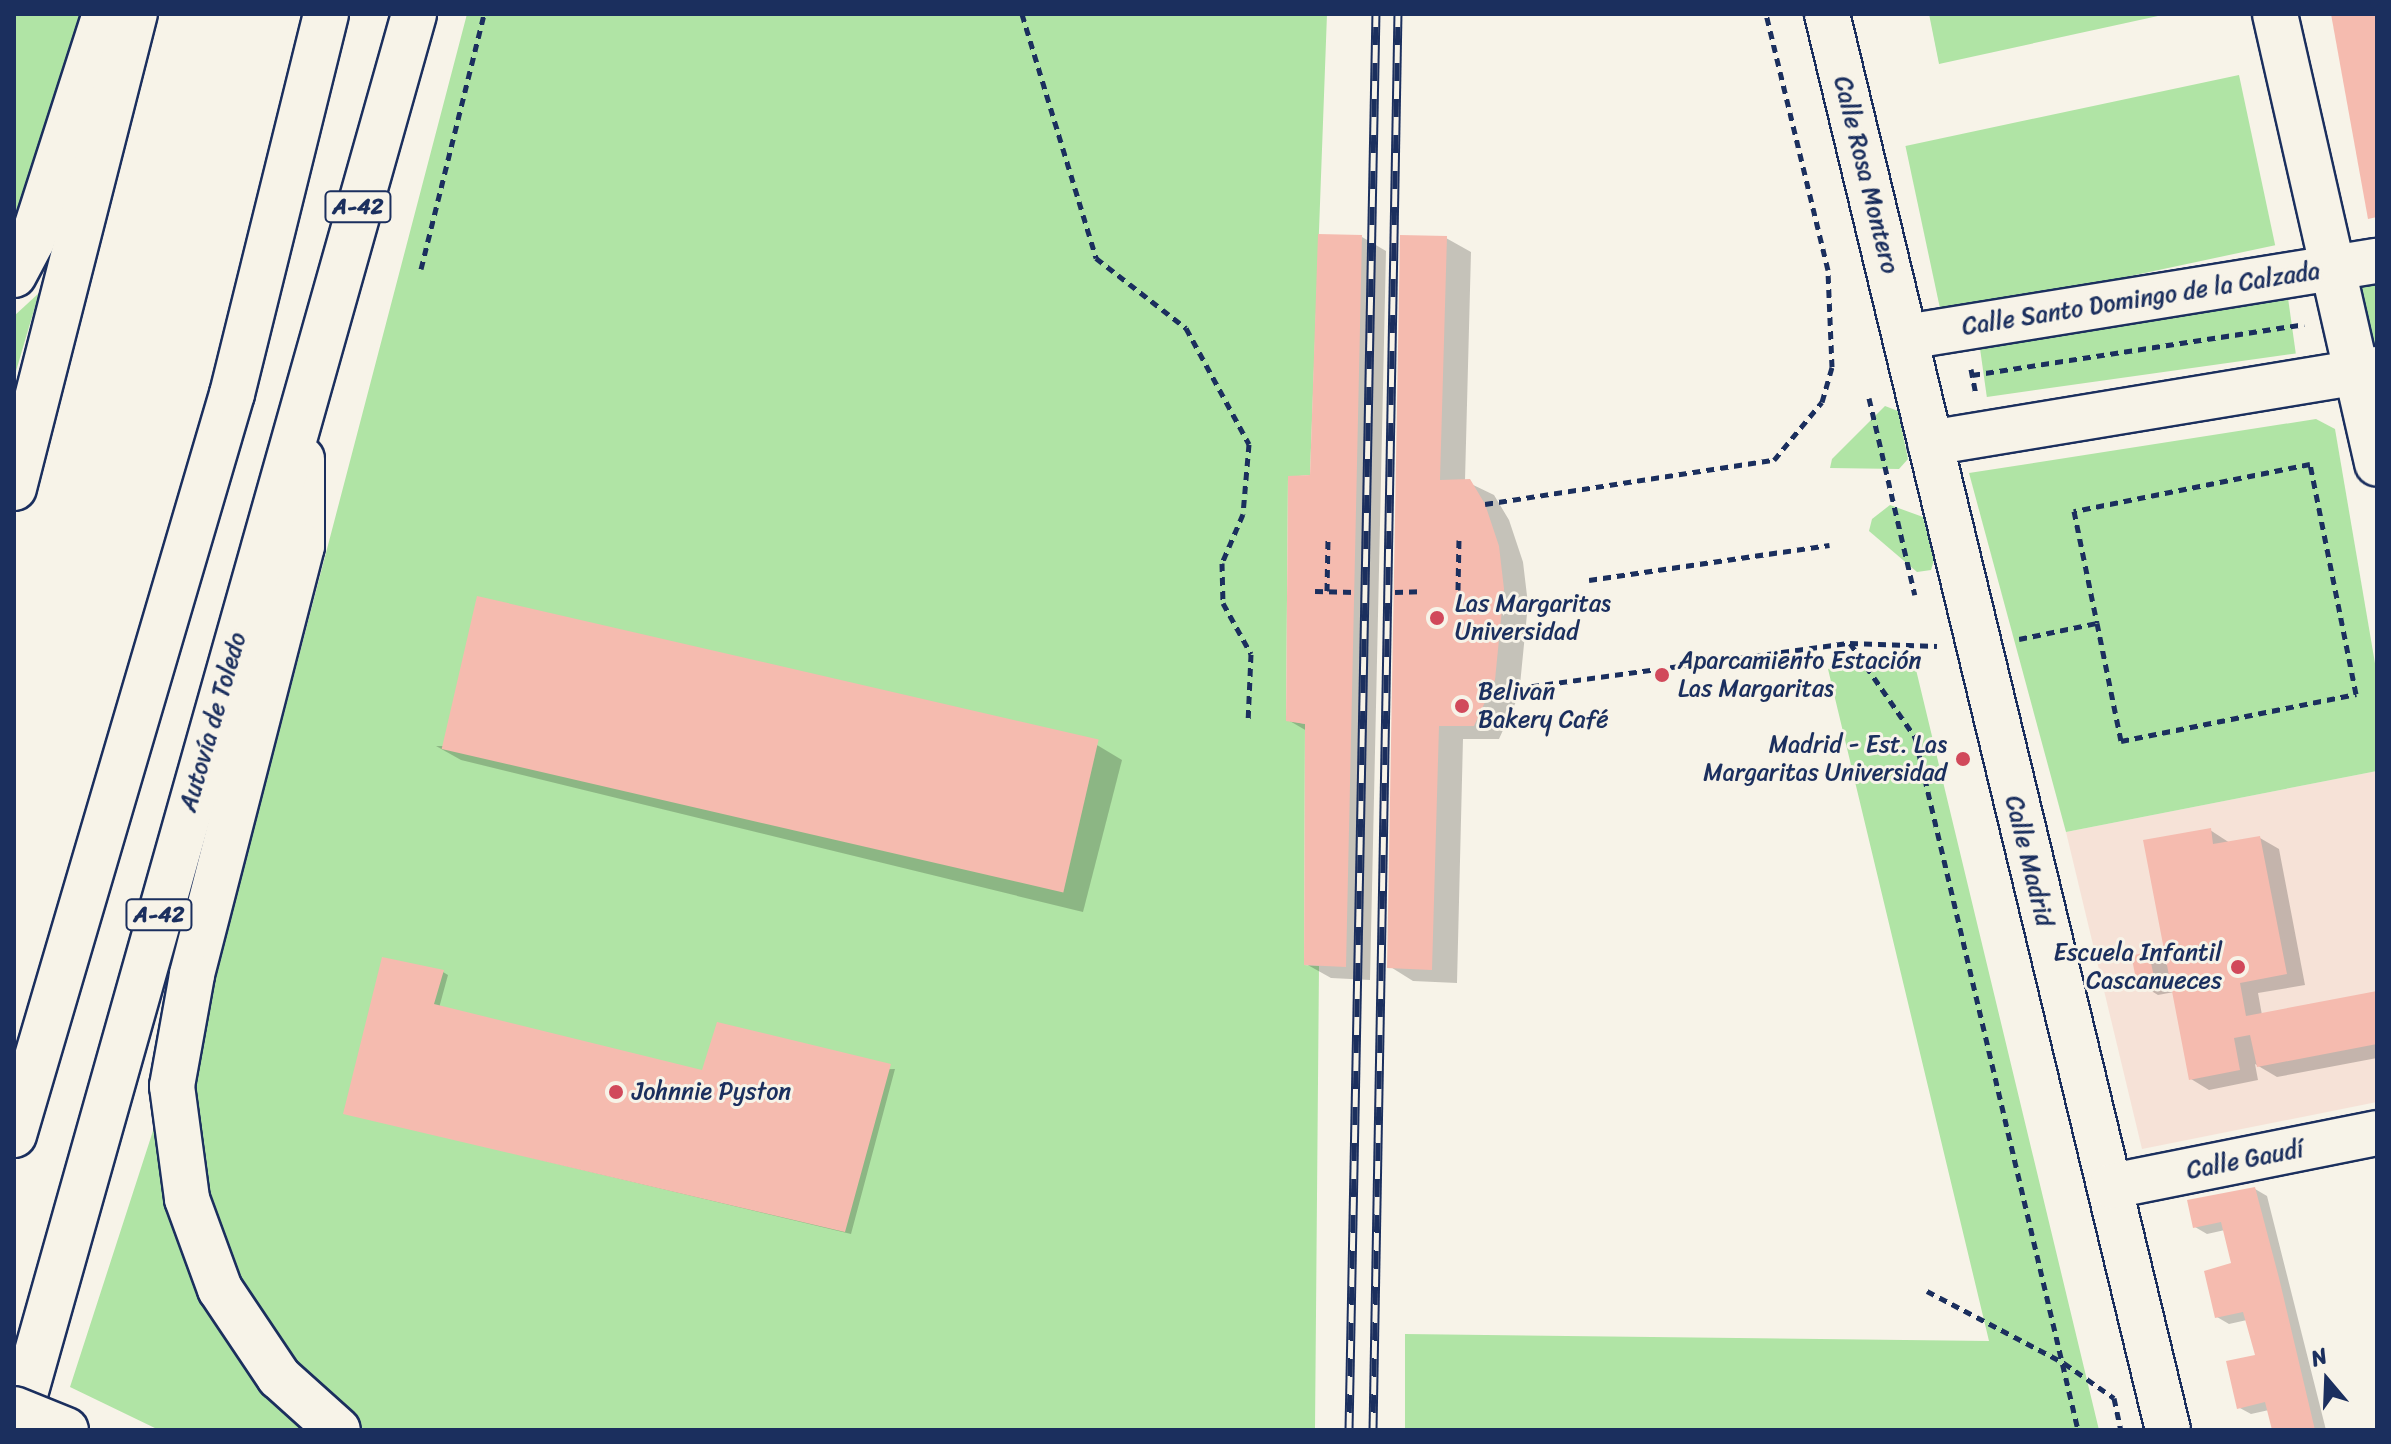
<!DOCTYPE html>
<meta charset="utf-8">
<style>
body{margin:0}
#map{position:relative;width:2391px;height:1444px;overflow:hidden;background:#f7f3e8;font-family:Sriracha,sans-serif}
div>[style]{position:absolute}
.built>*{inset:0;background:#f6e2d7}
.green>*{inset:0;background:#b0e4a5;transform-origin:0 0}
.shadow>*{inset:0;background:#0003}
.building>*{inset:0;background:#f5bbaf;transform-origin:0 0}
.path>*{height:5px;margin-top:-2.5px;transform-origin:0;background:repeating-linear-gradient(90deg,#1b2f5e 0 8px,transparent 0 14px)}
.roads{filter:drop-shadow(2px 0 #1b2f5e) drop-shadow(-2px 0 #1b2f5e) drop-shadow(0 2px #1b2f5e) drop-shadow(0 -2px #1b2f5e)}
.minor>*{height:44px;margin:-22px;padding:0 22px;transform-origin:22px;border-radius:22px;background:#f7f3e8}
.highway>*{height:44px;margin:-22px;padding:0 22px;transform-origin:22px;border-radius:22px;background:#f7f3e8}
.rail>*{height:9px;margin-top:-4.5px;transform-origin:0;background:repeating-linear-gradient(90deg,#f7f3e8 0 18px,#1b2f5e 0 36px);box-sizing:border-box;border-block:2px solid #1b2f5e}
.bridges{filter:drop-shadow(2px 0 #1b2f5e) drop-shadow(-2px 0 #1b2f5e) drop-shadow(0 2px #1b2f5e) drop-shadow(0 -2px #1b2f5e)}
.minor-bridge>*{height:44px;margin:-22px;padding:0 22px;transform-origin:22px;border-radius:22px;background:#f7f3e8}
.dots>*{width:22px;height:22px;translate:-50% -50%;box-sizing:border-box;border:4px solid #f7f3e8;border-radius:50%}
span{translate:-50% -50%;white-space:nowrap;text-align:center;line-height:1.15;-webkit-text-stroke:6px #f7f3e8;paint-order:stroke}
.shield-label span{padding:2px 6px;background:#f7f3e8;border:2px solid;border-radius:6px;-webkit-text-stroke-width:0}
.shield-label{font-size:22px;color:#1b2f5e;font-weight:700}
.street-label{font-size:24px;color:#1b2f5e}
.poi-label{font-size:24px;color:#1b2f5e}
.left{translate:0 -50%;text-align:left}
.right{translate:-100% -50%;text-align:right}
.frame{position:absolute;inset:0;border:16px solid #1b2f5e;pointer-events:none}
.north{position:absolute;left:2287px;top:1340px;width:80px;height:80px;-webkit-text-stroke:6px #f7f3e8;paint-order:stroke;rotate:341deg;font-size:22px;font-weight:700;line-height:32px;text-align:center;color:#1b2f5e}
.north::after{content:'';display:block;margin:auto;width:28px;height:36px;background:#1b2f5e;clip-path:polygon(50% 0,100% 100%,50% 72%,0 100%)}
</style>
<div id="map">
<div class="built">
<div style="clip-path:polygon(2377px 771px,2377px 1102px,2142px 1149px,2066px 832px)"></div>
</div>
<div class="green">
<div style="clip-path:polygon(14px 14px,85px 14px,14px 233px)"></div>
<div style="clip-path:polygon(467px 14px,1327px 14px,1310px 475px,1288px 477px,1286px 720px,1305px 724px,1304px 965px,1319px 966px,1315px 1430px,159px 1430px,70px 1387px,266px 782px)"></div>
<div style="clip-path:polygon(1929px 14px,2158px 14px,2158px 16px,1939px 64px)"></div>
<div style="left:2239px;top:75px;width:174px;height:341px;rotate:78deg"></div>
<div style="clip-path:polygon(2377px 272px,2377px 342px,2368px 344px,2358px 274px)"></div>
<div style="clip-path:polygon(39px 293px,14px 378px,14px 316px)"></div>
<div style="left:2288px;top:298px;width:56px;height:312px;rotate:82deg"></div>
<div style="clip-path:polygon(1885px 406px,1898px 411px,1908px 459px,1899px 469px,1830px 468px,1832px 459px)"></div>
<div style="clip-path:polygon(2316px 419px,2335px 429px,2377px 675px,2377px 771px,2066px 832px,1969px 473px)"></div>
<div style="clip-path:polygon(1890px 505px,1923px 517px,1934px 560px,1931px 570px,1917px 572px,1869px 531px,1872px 519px)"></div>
<div style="clip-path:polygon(1912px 653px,2099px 1430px,1405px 1430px,1405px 1334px,1989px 1341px,1828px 669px)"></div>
</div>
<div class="shadow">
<div style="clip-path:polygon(1362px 237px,1386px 251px,1370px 980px,1331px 978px,1306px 964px,1307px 731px,1288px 720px,1312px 477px)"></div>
<div style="clip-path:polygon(1446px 238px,1471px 252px,1465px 481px,1494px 495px,1509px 520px,1523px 562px,1528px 604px,1519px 695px,1499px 739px,1463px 739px,1457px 983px,1413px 981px,1389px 966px)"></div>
<div style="clip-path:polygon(1097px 745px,1122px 760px,1083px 912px,461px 760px,436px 746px)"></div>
<div style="clip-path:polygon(2210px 830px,2230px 843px,2260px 838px,2279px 849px,2305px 985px,2258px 993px,2262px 1015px,2377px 993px,2377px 1058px,2277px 1077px,2255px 1064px,2258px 1080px,2209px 1090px,2191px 1079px,2174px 992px,2158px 995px,2140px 984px,2148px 954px,2169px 966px)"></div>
<div style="clip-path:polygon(443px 972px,448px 975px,439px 1008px,704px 1072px,895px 1069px,851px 1234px,345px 1113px)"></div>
<div style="clip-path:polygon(2255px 1189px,2267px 1196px,2326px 1430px,2274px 1430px,2269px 1410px,2251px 1414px,2238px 1407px,2258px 1356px,2247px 1320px,2229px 1324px,2217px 1317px,2234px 1265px,2225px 1230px,2207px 1234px,2195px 1227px)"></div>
</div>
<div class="building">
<div style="clip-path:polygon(2331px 14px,2377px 14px,2377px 217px,2368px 219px)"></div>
<div style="clip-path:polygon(1318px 234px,1362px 235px,1346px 967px,1304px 965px,1305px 724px,1286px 721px,1288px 476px,1310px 475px)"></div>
<div style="clip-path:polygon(1400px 235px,1447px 236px,1440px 480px,1470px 479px,1485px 504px,1499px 546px,1504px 589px,1495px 680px,1474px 726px,1439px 726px,1432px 970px,1387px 968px)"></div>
<div style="left:477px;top:596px;width:638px;height:157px;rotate:13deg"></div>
<div style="clip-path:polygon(2211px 828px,2213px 844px,2260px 836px,2287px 974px,2240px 983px,2246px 1016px,2377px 991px,2377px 1044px,2257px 1067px,2250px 1035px,2234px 1038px,2240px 1070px,2189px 1080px,2143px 840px)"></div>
<div style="left:2149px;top:952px;width:31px;height:18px;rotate:79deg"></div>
<div style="clip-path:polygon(382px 957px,444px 970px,434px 1004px,702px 1070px,717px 1022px,891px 1064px,845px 1232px,343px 1114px)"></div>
<div style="clip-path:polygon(2255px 1187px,2279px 1278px,2315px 1430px,2272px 1430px,2265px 1402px,2237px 1409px,2226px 1361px,2255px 1355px,2243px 1312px,2215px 1318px,2204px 1271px,2231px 1263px,2221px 1222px,2193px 1228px,2187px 1200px)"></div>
</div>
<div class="path">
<div style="left:1022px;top:14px;width:255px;rotate:73.1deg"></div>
<div style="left:1096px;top:258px;width:114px;rotate:37.9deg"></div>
<div style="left:1186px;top:328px;width:132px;rotate:61.5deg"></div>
<div style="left:1249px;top:444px;width:70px;rotate:94.9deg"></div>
<div style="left:1243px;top:514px;width:53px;rotate:113.2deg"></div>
<div style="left:1222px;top:563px;width:40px;rotate:88.6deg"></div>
<div style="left:1223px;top:603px;width:58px;rotate:61.2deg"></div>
<div style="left:1251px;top:654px;width:69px;rotate:92.5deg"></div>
<div style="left:421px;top:269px;width:263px;rotate:-76.1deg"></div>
<div style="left:1971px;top:369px;width:25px;rotate:79deg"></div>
<div style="left:1972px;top:375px;width:336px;rotate:-8.7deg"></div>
<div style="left:1869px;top:398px;width:202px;rotate:76.9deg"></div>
<div style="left:1485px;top:504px;width:292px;rotate:-8.7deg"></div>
<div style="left:1774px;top:460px;width:75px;rotate:-50.4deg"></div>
<div style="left:1822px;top:402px;width:36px;rotate:-74deg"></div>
<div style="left:1832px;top:367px;width:97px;rotate:-92.4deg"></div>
<div style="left:1828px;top:270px;width:263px;rotate:-103.6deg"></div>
<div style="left:1589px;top:580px;width:243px;rotate:-8.3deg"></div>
<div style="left:1458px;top:590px;width:50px;rotate:-88.9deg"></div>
<div style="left:1315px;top:591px;width:40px;rotate:1.4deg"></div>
<div style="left:1327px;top:591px;width:54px;rotate:-88.9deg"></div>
<div style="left:1395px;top:592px;width:25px;rotate:-2deg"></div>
<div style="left:2019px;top:639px;width:80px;rotate:-11.6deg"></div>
<div style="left:2097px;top:623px;width:120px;rotate:78.5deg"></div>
<div style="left:2121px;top:741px;width:240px;rotate:-11.3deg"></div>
<div style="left:2356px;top:694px;width:235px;rotate:-101.3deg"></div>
<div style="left:2310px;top:464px;width:241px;rotate:168.7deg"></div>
<div style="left:2074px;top:511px;width:114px;rotate:78.4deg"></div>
<div style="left:1850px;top:643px;width:87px;rotate:2deg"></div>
<div style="left:1490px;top:692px;width:363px;rotate:-7.8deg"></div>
<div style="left:1850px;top:643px;width:114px;rotate:55.3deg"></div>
<div style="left:1915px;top:737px;width:712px;rotate:76.76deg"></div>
<div style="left:1927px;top:1291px;width:155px;rotate:27.7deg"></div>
<div style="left:2064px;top:1363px;width:61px;rotate:35deg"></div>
<div style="left:2114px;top:1398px;width:33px;rotate:78deg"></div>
</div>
<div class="roads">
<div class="minor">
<div style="left:1827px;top:14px;width:1456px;rotate:76.46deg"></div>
<div style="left:2275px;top:14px;width:461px;rotate:77.2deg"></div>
<div style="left:1906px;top:337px;width:477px;rotate:-9.2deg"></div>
<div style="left:1930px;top:443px;width:453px;rotate:-9.4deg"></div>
<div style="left:2112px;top:1186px;width:270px;rotate:-11.3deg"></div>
</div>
<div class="highway">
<div style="left:14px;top:275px;width:38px;rotate:-62deg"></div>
<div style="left:32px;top:241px;width:238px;rotate:-72.2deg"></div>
<div style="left:302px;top:459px;width:87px;rotate:90deg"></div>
<div style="left:302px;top:546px;width:443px;rotate:104.4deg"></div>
<div style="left:192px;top:975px;width:113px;rotate:100.2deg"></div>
<div style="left:172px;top:1086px;width:114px;rotate:82.4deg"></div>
<div style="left:187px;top:1199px;width:96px;rotate:69.9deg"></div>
<div style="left:220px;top:1289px;width:106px;rotate:56.2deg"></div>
<div style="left:279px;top:1377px;width:79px;rotate:41.9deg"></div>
<div style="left:14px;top:488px;width:489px;rotate:-75.7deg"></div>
<div style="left:14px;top:1135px;width:772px;rotate:-73.61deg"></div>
<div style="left:232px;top:394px;width:391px;rotate:-76.1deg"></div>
<div style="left:15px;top:1430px;width:1471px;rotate:-74.26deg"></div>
</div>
</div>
<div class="rail">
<div style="left:1349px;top:1430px;width:1416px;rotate:-88.91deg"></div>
<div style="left:1373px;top:1430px;width:1416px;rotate:-88.99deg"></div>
</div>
<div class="bridges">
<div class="minor-bridge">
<div style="left:14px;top:1409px;width:56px;rotate:22deg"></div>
</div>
</div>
<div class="dots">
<div style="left:1437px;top:618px;background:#d1495b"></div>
<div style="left:1662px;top:675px;background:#d1495b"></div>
<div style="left:1462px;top:706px;background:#d1495b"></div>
<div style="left:1963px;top:759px;background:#d1495b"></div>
<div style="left:2238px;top:967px;background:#d1495b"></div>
<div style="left:616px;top:1092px;background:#d1495b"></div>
</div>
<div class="shield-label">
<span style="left:358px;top:207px">A-42</span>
<span style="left:159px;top:915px">A-42</span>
</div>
<div class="street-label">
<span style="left:1866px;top:175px;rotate:76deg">Calle Rosa Montero</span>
<span style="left:2141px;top:299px;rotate:-9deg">Calle Santo Domingo de la Calzada</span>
<span style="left:213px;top:722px;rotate:-74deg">Autovía de Toledo</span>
<span style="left:2029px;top:861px;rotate:76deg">Calle Madrid</span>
<span style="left:2245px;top:1160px;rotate:-11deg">Calle Gaudí</span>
</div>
<div class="poi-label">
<span class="left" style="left:1455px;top:618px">Las Margaritas<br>Universidad</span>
<span class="left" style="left:1678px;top:675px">Aparcamiento Estación<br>Las Margaritas</span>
<span class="left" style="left:1478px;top:706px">Belivan<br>Bakery Café</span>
<span class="right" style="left:1947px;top:759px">Madrid - Est. Las<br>Margaritas Universidad</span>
<span class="right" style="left:2222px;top:967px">Escuela Infantil<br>Cascanueces</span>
<span class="left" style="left:632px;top:1092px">Johnnie Pyston</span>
</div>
<div class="frame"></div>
<div class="north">N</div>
</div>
